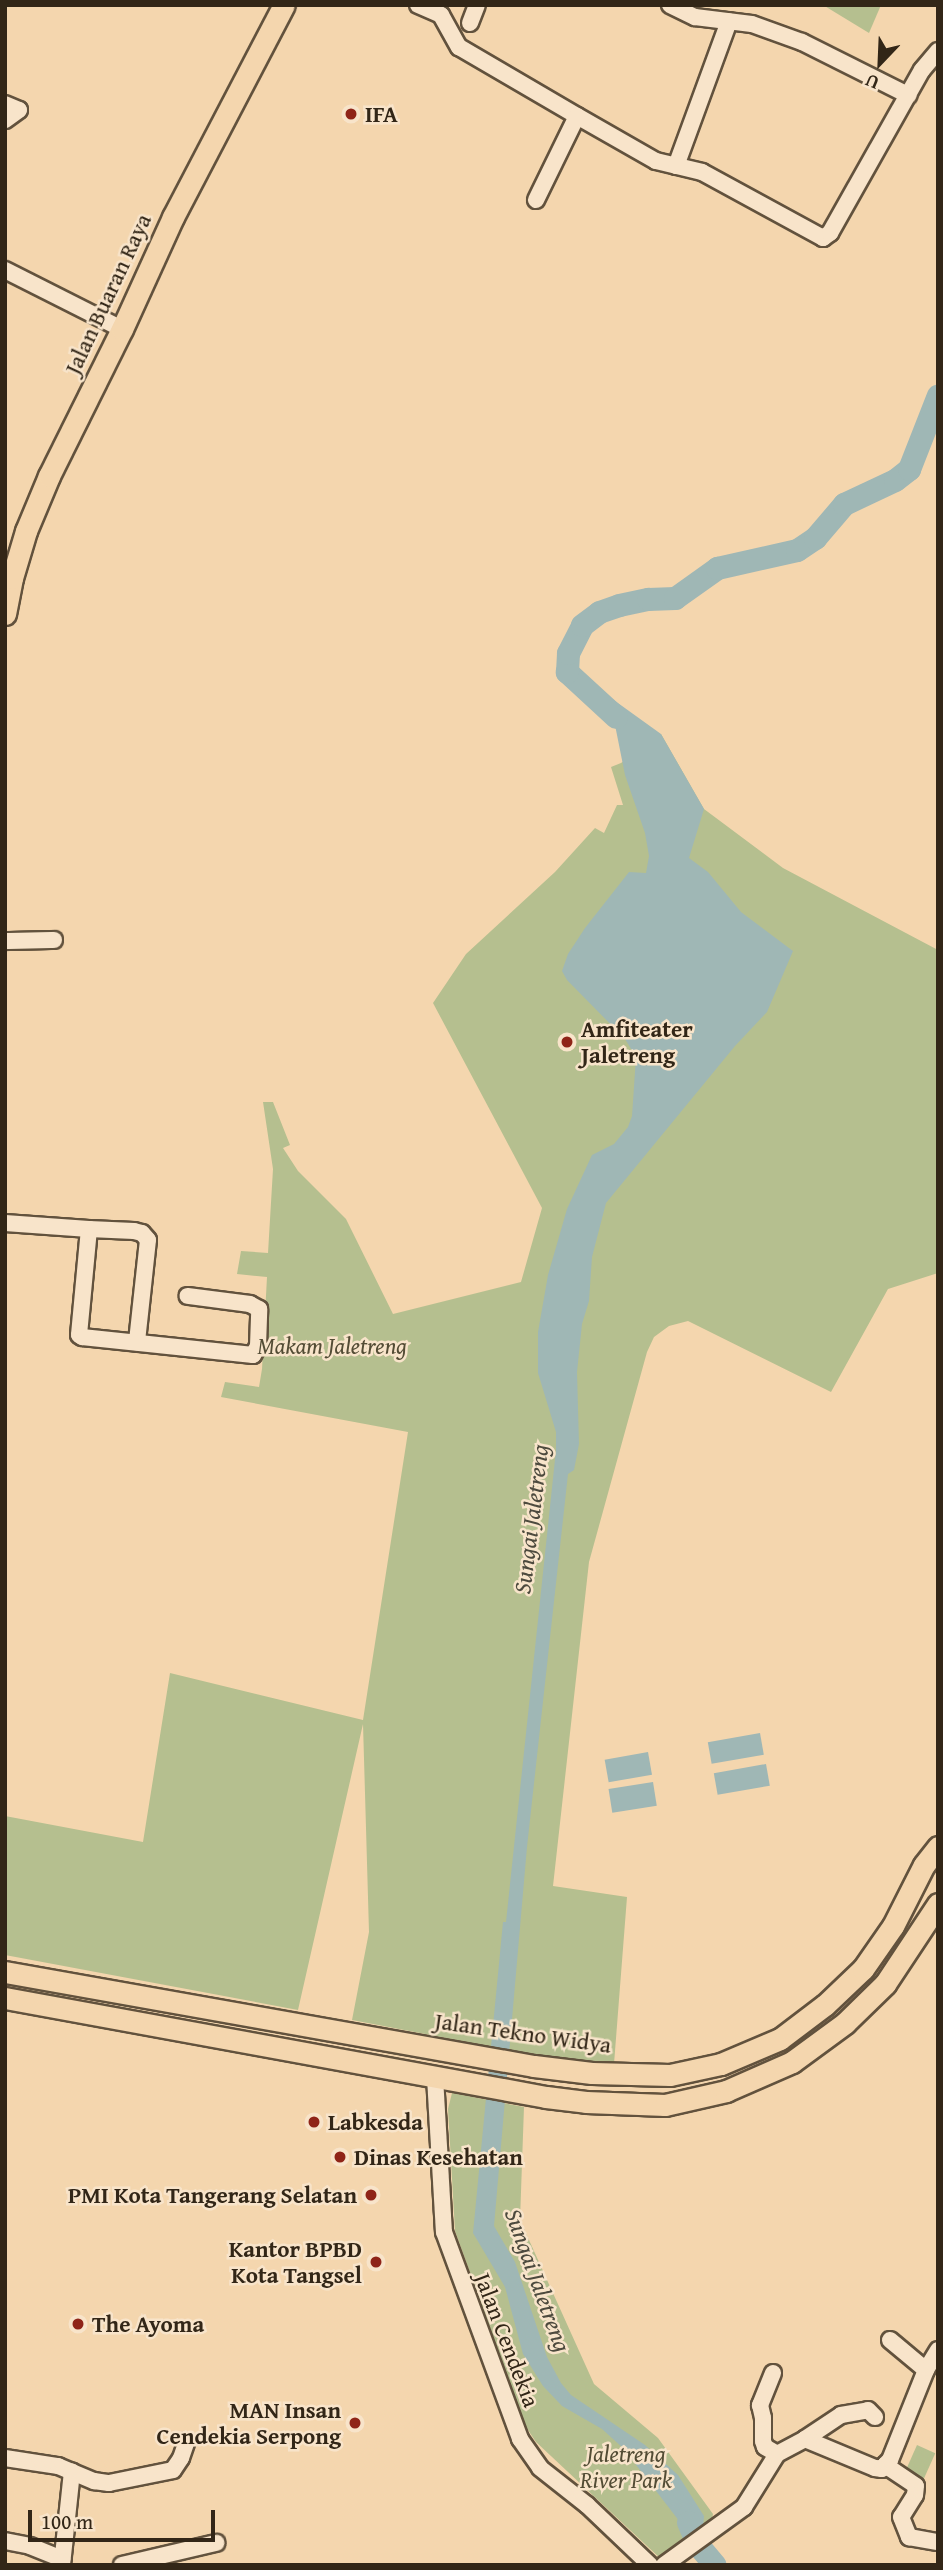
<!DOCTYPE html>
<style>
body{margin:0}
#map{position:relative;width:943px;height:2570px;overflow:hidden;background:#f4d6ae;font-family:"Gentium Book Plus",serif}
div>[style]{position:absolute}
.green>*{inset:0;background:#b5bf8f;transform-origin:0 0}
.water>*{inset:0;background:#9fb7b5;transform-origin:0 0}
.river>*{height:23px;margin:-11.5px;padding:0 11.5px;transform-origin:11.5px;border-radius:11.5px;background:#9fb7b5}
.roads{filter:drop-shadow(2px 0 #62523d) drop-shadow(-2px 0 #62523d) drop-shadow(0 2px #62523d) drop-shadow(0 -2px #62523d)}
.minor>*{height:16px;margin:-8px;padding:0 8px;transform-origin:8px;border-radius:8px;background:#f8e4ca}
.major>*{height:21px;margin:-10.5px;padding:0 10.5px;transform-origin:10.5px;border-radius:10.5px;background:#f4d6ae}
.dots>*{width:19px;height:19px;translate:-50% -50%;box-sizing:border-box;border:4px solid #f8e4ca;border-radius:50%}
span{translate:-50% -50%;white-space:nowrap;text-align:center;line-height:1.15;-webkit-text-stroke:5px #f8e4ca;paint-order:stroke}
.poi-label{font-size:23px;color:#322617;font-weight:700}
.left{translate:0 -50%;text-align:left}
.right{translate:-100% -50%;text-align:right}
.street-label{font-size:23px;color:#322617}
.park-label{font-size:23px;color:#534c35;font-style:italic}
.water-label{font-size:24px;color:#4d4a3e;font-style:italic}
.frame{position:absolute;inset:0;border:7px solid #322617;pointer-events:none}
.north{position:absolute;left:845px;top:28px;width:70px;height:70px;-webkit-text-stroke:5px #f8e4ca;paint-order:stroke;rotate:203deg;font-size:19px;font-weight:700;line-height:28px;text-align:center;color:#322617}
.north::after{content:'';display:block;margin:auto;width:24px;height:32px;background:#322617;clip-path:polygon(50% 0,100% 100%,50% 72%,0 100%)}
.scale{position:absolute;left:28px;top:2510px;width:187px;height:32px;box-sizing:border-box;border:4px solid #322617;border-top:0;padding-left:9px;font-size:21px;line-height:24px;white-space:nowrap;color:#322617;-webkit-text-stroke:5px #f8e4ca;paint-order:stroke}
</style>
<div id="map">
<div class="green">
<div style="clip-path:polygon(823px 5px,881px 5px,869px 33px)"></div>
<div style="clip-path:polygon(661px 734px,704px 809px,783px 868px,938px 950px,938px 1273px,888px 1289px,831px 1392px,688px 1321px,669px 1326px,654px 1337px,647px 1352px,589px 1562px,553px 1886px,627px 1897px,614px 2064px,540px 2056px,352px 2020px,369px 1932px,363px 1724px,298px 2010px,5px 1955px,5px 1816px,143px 1842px,170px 1673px,363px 1720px,408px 1432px,221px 1397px,225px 1382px,259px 1387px,262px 1369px,267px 1277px,237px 1274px,241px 1251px,268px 1253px,273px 1169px,263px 1102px,273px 1102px,290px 1145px,283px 1148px,298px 1171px,346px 1219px,393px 1314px,521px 1282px,542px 1208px,433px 1003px,466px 954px,555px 872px,595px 828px,604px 833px,617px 805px,623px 805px,611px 767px,621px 763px)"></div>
<div style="clip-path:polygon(452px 2093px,524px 2107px,520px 2220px,594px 2384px,658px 2438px,713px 2514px,710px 2529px,662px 2560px,536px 2442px,526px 2427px,455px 2231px,448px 2109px)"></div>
<div style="left:917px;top:2445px;width:20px;height:30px;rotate:24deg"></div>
</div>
<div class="water">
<div style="clip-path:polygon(604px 693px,661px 734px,704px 809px,689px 858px,708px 872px,741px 912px,793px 951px,767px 1012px,735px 1046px,606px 1203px,592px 1257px,589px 1301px,582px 1324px,577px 1372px,579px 1444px,574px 1470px,568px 1474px,527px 1847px,494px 2226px,515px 2262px,547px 2357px,561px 2383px,571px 2395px,645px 2445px,678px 2475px,704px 2516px,702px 2542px,692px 2548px,683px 2526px,623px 2448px,602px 2429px,562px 2406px,543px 2386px,523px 2354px,505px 2287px,473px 2233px,503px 1922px,506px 1922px,556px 1450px,556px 1432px,538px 1373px,538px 1332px,548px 1275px,567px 1209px,592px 1155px,614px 1144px,628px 1127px,632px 1116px,636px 1057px,625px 1039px,567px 980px,562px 971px,568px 954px,585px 928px,629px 872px,646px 873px,649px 856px,645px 833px,625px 775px,615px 725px,586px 698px)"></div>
<div style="left:760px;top:1733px;width:22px;height:53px;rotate:80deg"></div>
<div style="left:648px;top:1752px;width:23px;height:44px;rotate:80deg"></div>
<div style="left:766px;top:1764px;width:22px;height:53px;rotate:80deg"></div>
<div style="left:653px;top:1782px;width:24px;height:45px;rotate:81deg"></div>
</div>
<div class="river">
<div style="left:616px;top:717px;width:67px;rotate:-137.4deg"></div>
<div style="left:567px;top:672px;width:19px;rotate:-87deg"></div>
<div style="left:568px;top:653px;width:31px;rotate:-63deg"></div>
<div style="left:582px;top:625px;width:21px;rotate:-37deg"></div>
<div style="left:599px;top:612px;width:21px;rotate:-19deg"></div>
<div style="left:619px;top:605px;width:30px;rotate:-12deg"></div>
<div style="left:648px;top:599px;width:27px;rotate:-2deg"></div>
<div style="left:675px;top:598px;width:52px;rotate:-35.5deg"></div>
<div style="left:717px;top:568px;width:82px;rotate:-12.7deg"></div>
<div style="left:797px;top:550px;width:22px;rotate:-34deg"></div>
<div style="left:815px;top:538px;width:45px;rotate:-49.5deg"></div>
<div style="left:844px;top:504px;width:56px;rotate:-25.2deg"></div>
<div style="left:895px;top:480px;width:18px;rotate:-38deg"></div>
<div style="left:909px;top:469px;width:79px;rotate:-68.6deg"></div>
<div style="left:688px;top:2522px;width:25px;rotate:67deg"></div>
<div style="left:698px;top:2545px;width:26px;rotate:50deg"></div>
</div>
<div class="roads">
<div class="minor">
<div style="left:418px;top:5px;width:25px;rotate:23deg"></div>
<div style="left:441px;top:15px;width:37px;rotate:61deg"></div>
<div style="left:459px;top:47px;width:137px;rotate:30.3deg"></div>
<div style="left:577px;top:116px;width:91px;rotate:29.7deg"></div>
<div style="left:656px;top:161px;width:47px;rotate:13.4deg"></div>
<div style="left:702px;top:172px;width:138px;rotate:28.6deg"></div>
<div style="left:823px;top:238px;width:9px;rotate:-36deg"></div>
<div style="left:830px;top:233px;width:187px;rotate:-60.6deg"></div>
<div style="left:922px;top:70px;width:25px;rotate:-50deg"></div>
<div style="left:670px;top:5px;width:28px;rotate:26deg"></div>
<div style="left:695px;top:17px;width:57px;rotate:7deg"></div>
<div style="left:752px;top:24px;width:53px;rotate:19.8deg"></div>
<div style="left:802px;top:42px;width:119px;rotate:26.6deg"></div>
<div style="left:470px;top:23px;width:19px;rotate:-69deg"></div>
<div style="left:5px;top:104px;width:15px;rotate:23deg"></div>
<div style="left:19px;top:110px;width:17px;rotate:144deg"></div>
<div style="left:676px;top:166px;width:154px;rotate:-69.9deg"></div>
<div style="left:536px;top:200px;width:93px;rotate:-64deg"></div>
<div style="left:5px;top:270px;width:131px;rotate:26.8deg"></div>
<div style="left:5px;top:941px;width:49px;rotate:-1.2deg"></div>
<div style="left:5px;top:1223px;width:84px;rotate:4.1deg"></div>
<div style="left:89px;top:1229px;width:106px;rotate:95.4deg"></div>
<div style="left:79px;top:1335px;width:4px;rotate:34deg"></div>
<div style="left:82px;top:1337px;width:172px;rotate:6deg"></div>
<div style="left:253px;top:1355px;width:10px;rotate:-61deg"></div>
<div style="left:258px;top:1346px;width:37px;rotate:-88deg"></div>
<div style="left:259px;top:1309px;width:10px;rotate:-151deg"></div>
<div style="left:250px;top:1304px;width:63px;rotate:-172.6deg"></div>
<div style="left:89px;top:1229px;width:45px;rotate:2.5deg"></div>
<div style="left:134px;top:1231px;width:8px;rotate:14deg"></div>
<div style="left:142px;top:1233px;width:9px;rotate:49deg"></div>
<div style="left:148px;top:1240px;width:103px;rotate:96.2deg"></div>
<div style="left:435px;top:2077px;width:155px;rotate:86.7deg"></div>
<div style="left:444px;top:2232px;width:221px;rotate:69.8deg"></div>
<div style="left:520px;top:2439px;width:35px;rotate:55deg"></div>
<div style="left:540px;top:2468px;width:60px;rotate:38.2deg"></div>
<div style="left:587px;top:2505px;width:87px;rotate:43.6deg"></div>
<div style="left:890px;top:2340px;width:47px;rotate:39.8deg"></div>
<div style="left:938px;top:2350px;width:23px;rotate:121deg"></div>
<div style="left:926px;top:2370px;width:97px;rotate:111.8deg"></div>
<div style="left:890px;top:2460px;width:7px;rotate:135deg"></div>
<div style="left:885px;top:2465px;width:37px;rotate:34deg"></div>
<div style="left:916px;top:2486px;width:9px;rotate:96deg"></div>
<div style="left:915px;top:2495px;width:26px;rotate:122deg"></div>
<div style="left:901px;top:2517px;width:22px;rotate:68deg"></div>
<div style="left:909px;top:2537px;width:29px;rotate:10deg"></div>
<div style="left:773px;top:2373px;width:35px;rotate:112deg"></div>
<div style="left:760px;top:2405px;width:13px;rotate:77deg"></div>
<div style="left:763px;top:2418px;width:23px;rotate:90deg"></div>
<div style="left:763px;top:2441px;width:6px;rotate:72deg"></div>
<div style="left:765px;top:2447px;width:14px;rotate:30deg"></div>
<div style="left:805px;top:2439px;width:43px;rotate:-33.7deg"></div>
<div style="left:841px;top:2415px;width:27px;rotate:-10deg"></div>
<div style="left:868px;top:2410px;width:10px;rotate:45deg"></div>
<div style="left:5px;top:2458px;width:54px;rotate:8.6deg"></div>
<div style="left:58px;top:2466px;width:39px;rotate:23deg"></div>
<div style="left:94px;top:2481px;width:15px;rotate:8deg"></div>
<div style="left:109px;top:2483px;width:65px;rotate:-11.5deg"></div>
<div style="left:173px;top:2470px;width:14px;rotate:-56deg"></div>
<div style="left:181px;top:2458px;width:18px;rotate:-71deg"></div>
<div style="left:5px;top:2541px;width:25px;rotate:11deg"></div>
<div style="left:30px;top:2546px;width:35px;rotate:22deg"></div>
<div style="left:62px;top:2565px;width:94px;rotate:-83.9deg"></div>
<div style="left:122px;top:2565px;width:97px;rotate:-13.2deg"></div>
<div style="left:664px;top:2565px;width:99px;rotate:-35.9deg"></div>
<div style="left:744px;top:2507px;width:62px;rotate:-58.1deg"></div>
<div style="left:777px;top:2454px;width:32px;rotate:-28deg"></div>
<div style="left:805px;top:2439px;width:76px;rotate:22.5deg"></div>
<div style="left:875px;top:2468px;width:7px;rotate:8deg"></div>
<div style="left:882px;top:2469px;width:5px;rotate:-53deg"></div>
</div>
<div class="major">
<div style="left:5px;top:614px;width:37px;rotate:-79deg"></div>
<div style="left:12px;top:578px;width:49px;rotate:-73.4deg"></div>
<div style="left:26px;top:531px;width:60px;rotate:-67.3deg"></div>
<div style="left:49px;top:476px;width:164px;rotate:-63.6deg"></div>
<div style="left:122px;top:329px;width:123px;rotate:-65.5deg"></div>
<div style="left:173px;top:217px;width:239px;rotate:-62.4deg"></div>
<div style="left:5px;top:1972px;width:537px;rotate:10.08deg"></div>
<div style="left:534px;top:2066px;width:58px;rotate:6.9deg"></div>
<div style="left:592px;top:2073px;width:78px;rotate:1.5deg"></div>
<div style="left:670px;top:2075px;width:52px;rotate:-12.2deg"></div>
<div style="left:721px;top:2064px;width:64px;rotate:-23deg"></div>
<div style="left:780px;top:2039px;width:56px;rotate:-37.1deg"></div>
<div style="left:825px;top:2005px;width:52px;rotate:-43.5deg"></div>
<div style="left:863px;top:1969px;width:52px;rotate:-55.1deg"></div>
<div style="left:893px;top:1926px;width:68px;rotate:-63.1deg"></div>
<div style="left:924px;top:1865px;width:23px;rotate:-52deg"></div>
<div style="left:5px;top:1998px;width:550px;rotate:10.37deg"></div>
<div style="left:546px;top:2097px;width:40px;rotate:7.1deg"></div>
<div style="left:586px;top:2102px;width:79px;rotate:2.2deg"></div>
<div style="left:665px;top:2105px;width:63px;rotate:-12.9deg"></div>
<div style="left:726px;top:2091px;width:72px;rotate:-23.7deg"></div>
<div style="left:792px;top:2062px;width:66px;rotate:-36.3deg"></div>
<div style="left:845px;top:2023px;width:56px;rotate:-44.3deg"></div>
<div style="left:885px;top:1984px;width:96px;rotate:-56.5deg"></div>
</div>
</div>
<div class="dots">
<div style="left:351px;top:114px;background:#8f2418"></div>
<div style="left:567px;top:1042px;background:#8f2418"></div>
<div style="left:314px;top:2122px;background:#8f2418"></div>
<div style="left:340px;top:2157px;background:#8f2418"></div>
<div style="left:371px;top:2195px;background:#8f2418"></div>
<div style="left:376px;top:2262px;background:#8f2418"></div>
<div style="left:78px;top:2324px;background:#8f2418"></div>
<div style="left:355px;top:2423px;background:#8f2418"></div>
</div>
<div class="poi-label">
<span class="left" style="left:365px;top:114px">IFA</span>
<span class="left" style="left:581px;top:1042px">Amfiteater<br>Jaletreng</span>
<span class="left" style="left:328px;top:2122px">Labkesda</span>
<span class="left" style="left:354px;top:2157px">Dinas Kesehatan</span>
<span class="right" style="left:357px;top:2195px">PMI Kota Tangerang Selatan</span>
<span class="right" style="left:362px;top:2262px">Kantor BPBD<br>Kota Tangsel</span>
<span class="left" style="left:92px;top:2324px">The Ayoma</span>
<span class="right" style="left:341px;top:2423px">MAN Insan<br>Cendekia Serpong</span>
</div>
<div class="street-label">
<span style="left:108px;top:294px;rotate:-65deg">Jalan Buaran Raya</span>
<span style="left:523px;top:2033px;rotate:8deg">Jalan Tekno Widya</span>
<span style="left:507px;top:2340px;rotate:69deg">Jalan Cendekia</span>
</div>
<div class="park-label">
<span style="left:332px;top:1346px">Makam Jaletreng</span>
<span style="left:626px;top:2467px">Jaletreng<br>River Park</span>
</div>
<div class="water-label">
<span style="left:531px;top:1519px;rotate:-83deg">Sungai Jaletreng</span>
<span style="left:538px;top:2280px;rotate:70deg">Sungai Jaletreng</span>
</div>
<div class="frame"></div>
<div class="north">U</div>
<div class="scale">100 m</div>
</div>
